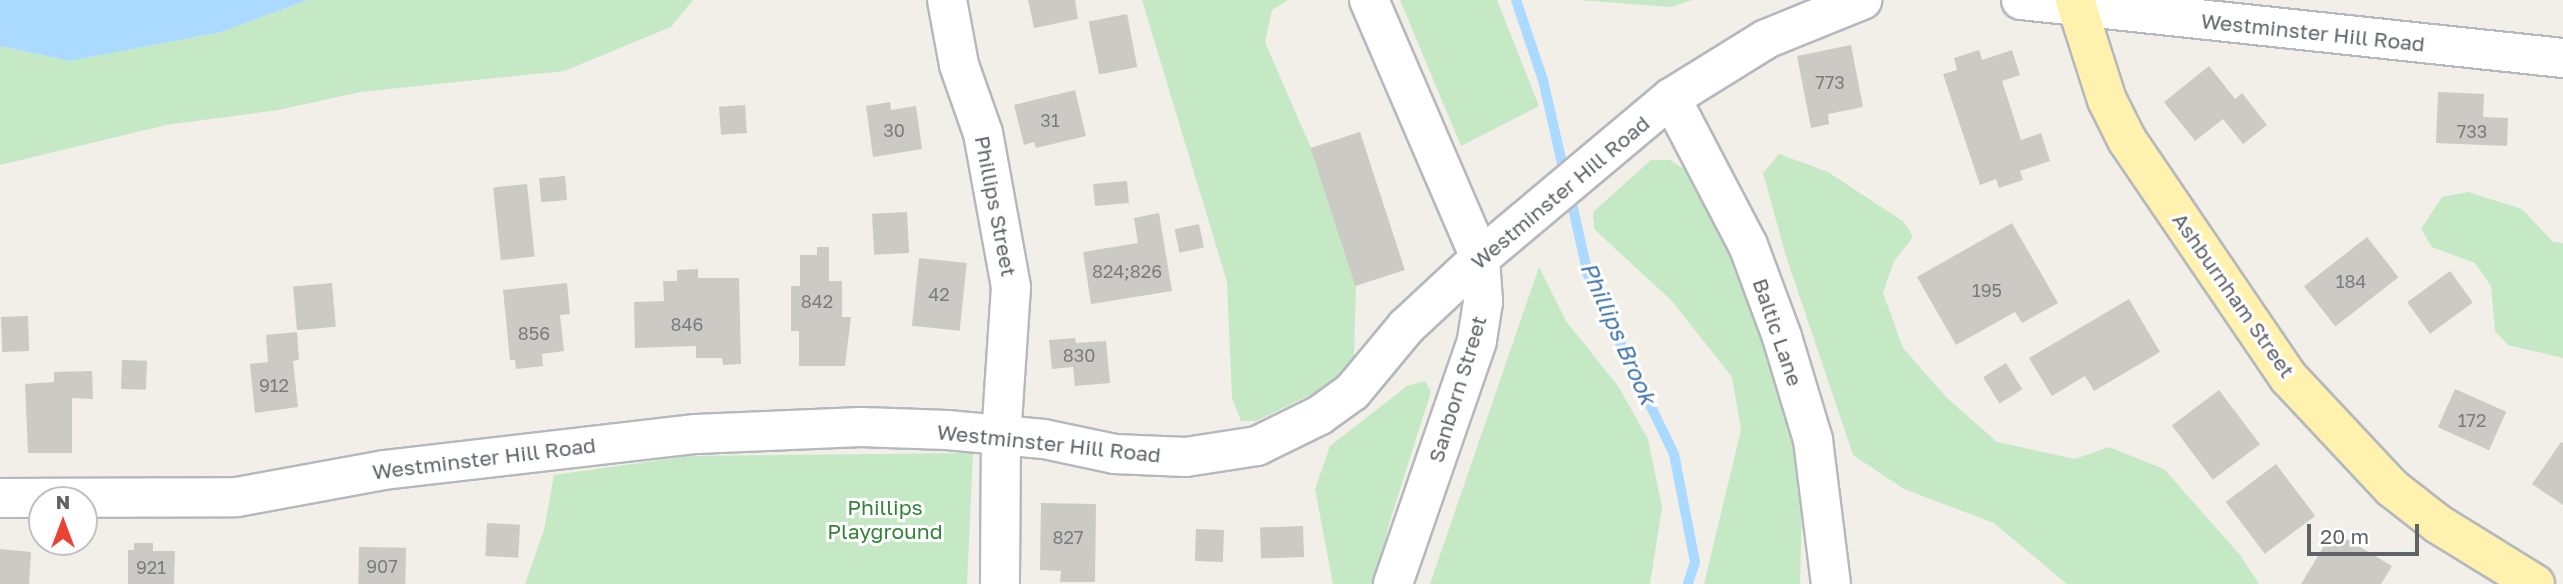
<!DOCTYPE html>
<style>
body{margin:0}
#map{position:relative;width:2563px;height:584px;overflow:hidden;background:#f1efe8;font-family:"Golos Text",sans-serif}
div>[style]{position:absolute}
.green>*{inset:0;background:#c5e8c5}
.water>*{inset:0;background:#aadaff}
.stream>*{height:10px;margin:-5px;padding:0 5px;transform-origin:5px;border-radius:5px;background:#aadaff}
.building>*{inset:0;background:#cccac5;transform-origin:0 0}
.roads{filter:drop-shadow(2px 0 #b5b8bc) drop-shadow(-2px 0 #b5b8bc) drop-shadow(0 2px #b5b8bc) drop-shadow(0 -2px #b5b8bc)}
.street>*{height:38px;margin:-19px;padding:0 19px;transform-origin:19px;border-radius:19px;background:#fff}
.primary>*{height:38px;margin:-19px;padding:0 19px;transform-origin:19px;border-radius:19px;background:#fff2af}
span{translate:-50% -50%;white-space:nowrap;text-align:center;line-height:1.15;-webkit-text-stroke:6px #fff;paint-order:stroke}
.number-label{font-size:18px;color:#7a7d7f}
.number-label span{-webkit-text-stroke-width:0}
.street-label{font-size:21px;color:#5f6368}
.park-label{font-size:21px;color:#348238}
.water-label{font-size:23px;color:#4174aa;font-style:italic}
.north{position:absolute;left:28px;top:486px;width:70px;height:70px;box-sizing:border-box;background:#fff;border:2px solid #bfc1c3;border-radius:50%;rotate:0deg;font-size:19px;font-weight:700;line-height:28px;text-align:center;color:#5f6368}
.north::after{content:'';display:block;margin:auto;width:24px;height:32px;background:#ea4335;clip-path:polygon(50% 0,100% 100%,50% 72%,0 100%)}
.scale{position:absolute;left:2307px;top:524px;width:112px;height:32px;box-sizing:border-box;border:4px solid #5f6368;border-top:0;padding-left:9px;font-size:21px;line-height:24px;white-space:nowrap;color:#5f6368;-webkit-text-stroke:5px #fff;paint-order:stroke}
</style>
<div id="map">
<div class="green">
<div style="clip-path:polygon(308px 0,693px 0,671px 27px,564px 71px,360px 92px,278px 110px,166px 125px,0 165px,0 46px,70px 61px,221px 32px)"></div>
<div style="clip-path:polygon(1142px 0,1288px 0,1272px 10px,1265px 42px,1311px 148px,1356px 286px,1354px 357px,1337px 382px,1256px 421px,1241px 421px,1232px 398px,1227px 282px)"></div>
<div style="clip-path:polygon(1400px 0,1497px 0,1539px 106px,1461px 146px)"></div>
<div style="clip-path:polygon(1579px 0,1692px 0,1671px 7px)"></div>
<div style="clip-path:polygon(1779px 154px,1828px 172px,1904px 222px,1913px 237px,1894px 261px,1883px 293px,1903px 348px,1947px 398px,1997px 442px,2075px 459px,2109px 447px,2164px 469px,2240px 555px,2259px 584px,2067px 584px,1994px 523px,1904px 489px,1853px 455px,1786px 256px,1763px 173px)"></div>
<div style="clip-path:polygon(1651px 160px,1670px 160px,1694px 176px,1732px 244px,1772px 360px,1795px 447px,1802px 507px,1800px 584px,1704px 584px,1741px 430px,1732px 377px,1672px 301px,1594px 229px,1593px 212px)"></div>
<div style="clip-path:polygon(2468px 192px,2522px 209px,2553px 242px,2563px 243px,2563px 358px,2508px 345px,2495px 331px,2491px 286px,2475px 263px,2432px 247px,2421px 229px,2442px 197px)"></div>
<div style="clip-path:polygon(1539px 267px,1566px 321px,1618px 386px,1648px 439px,1662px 507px,1650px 584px,1430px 584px)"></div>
<div style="clip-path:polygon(1425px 381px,1431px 392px,1388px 527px,1377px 584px,1333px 584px,1315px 489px,1330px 446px,1407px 386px)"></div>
<div style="clip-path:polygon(973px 453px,967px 584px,525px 584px,544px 530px,554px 475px,689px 456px)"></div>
</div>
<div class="water">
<div style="clip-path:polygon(0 0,308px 0,221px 32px,70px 61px,0 46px)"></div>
</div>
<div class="stream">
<div style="left:1516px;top:0;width:84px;rotate:71.4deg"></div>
<div style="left:1543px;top:80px;width:98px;rotate:77.1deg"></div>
<div style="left:1570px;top:195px;width:86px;rotate:77.3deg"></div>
<div style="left:1589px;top:279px;width:195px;rotate:64.1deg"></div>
<div style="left:1674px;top:454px;width:110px;rotate:79deg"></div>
<div style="left:1695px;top:562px;width:23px;rotate:108deg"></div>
</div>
<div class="building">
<div style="clip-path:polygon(1028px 0,1075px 0,1078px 19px,1034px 28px)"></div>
<div style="left:1127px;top:14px;width:54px;height:39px;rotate:79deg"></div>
<div style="clip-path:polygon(1851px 45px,1863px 107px,1828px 114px,1829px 124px,1811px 128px,1797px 56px)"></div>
<div style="clip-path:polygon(1979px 50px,1982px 60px,2012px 50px,2020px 75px,2002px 81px,2021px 140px,2041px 133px,2050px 161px,2020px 171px,2023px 180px,1999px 188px,1996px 179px,1980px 185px,1943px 74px,1957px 70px,1954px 58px)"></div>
<div style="clip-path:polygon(2209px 66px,2235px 99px,2242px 93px,2267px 125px,2243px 144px,2223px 119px,2195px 141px,2164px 102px)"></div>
<div style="clip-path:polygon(1075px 90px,1086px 136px,1036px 148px,1034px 142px,1024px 145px,1014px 105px)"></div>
<div style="clip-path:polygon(2438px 92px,2484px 94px,2483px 117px,2508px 118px,2507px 146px,2436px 143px)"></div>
<div style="clip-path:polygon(890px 102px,891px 110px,916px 106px,922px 149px,873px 157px,866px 106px)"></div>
<div style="left:745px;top:105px;width:28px;height:26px;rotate:86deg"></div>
<div style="left:1360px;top:132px;width:145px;height:52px;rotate:72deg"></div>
<div style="left:565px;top:176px;width:24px;height:26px;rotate:85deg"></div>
<div style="left:1127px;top:181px;width:22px;height:34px;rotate:85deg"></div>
<div style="left:527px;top:184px;width:73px;height:34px;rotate:84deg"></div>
<div style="left:907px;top:212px;width:41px;height:35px;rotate:87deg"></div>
<div style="clip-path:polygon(1159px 213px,1172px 291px,1091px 304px,1083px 252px,1138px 243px,1134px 218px)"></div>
<div style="clip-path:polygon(2012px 223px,2058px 303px,2022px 323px,2015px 312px,1956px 345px,1917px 277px)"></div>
<div style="left:1199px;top:224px;width:24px;height:25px;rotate:78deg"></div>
<div style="left:2367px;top:237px;width:51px;height:80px;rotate:52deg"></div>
<div style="clip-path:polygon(817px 247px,829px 247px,829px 281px,842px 281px,842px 317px,851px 317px,845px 366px,799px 366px,799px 331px,791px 331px,791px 286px,800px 286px,800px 255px,817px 255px)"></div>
<div style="left:919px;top:258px;width:48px;height:68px;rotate:6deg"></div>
<div style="clip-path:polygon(698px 269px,698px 278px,739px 278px,741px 364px,723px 365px,722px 358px,696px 358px,696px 346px,635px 348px,634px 302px,664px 301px,663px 281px,677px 281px,677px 270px)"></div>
<div style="left:2450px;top:271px;width:39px;height:53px;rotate:54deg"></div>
<div style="left:332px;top:283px;width:44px;height:39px;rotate:85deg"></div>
<div style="clip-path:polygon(567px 283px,570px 314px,560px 315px,564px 351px,542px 354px,543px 366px,516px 369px,515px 360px,510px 360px,503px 290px)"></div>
<div style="clip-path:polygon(2129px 299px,2160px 352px,2094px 391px,2085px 376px,2052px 396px,2029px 358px)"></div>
<div style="left:28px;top:316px;width:35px;height:27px;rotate:88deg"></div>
<div style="clip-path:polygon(297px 332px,299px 360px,293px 361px,298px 407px,255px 413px,250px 364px,268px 362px,266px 335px)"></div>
<div style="clip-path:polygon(1075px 338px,1076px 343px,1106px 341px,1110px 383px,1075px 386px,1073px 367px,1052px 369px,1049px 340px)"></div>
<div style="left:122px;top:360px;width:25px;height:29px;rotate:2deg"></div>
<div style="left:2006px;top:363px;width:31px;height:27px;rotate:58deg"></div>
<div style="clip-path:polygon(92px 371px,93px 399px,72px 398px,72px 453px,28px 453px,25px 384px,54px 382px,54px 372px)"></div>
<div style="left:2455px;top:389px;width:56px;height:42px;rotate:24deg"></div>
<div style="left:2219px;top:390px;width:68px;height:59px;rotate:53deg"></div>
<div style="clip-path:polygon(2561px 442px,2563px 443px,2563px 505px,2532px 484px)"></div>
<div style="left:2276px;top:464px;width:65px;height:63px;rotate:53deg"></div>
<div style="clip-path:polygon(1041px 503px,1096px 504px,1095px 582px,1060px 582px,1061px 571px,1040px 570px)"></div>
<div style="left:487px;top:523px;width:33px;height:33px;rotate:3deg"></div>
<div style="left:1303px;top:526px;width:31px;height:43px;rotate:88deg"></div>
<div style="left:1196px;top:529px;width:28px;height:32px;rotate:2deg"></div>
<div style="clip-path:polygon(2333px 531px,2392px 566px,2381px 584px,2301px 584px)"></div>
<div style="clip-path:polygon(134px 543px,153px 543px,153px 551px,175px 551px,174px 584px,128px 584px,128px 550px,134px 550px)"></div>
<div style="left:359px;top:547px;width:47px;height:37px;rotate:1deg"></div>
<div style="clip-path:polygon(0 549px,31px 552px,29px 584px,0 584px)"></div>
</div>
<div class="roads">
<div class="street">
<div style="left:947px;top:0;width:66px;rotate:79.5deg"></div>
<div style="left:959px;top:65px;width:72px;rotate:70.6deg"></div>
<div style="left:983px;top:133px;width:157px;rotate:79.7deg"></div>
<div style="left:1011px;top:287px;width:149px;rotate:93.8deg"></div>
<div style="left:1001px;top:436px;width:148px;rotate:90.4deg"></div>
<div style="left:1369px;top:0;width:281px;rotate:66.7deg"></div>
<div style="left:1480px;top:258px;width:44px;rotate:86.1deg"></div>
<div style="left:1483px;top:302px;width:39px;rotate:99deg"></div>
<div style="left:1477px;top:341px;width:257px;rotate:109.1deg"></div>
<div style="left:2021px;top:0;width:545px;rotate:6.11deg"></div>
<div style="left:1671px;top:98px;width:166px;rotate:62.4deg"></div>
<div style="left:1748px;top:245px;width:98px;rotate:69.7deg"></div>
<div style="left:1782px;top:337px;width:108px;rotate:73.2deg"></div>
<div style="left:1813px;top:440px;width:145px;rotate:82.9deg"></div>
<div style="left:0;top:498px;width:237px;rotate:-0.2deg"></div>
<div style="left:237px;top:497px;width:149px;rotate:-10.4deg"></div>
<div style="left:384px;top:470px;width:314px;rotate:-6.6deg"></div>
<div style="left:696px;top:434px;width:165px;rotate:-2.4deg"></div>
<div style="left:861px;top:427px;width:86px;rotate:2deg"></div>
<div style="left:947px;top:430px;width:97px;rotate:5.3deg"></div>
<div style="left:1044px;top:439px;width:73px;rotate:11.9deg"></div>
<div style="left:1115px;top:454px;width:71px;rotate:2.4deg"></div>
<div style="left:1186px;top:457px;width:72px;rotate:-8.8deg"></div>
<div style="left:1257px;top:446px;width:70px;rotate:-26.2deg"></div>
<div style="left:1320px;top:415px;width:39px;rotate:-36deg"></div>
<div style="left:1352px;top:392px;width:85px;rotate:-50.3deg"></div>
<div style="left:1406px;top:327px;width:101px;rotate:-43deg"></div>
<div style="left:1480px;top:258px;width:249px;rotate:-40deg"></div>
<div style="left:1671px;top:98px;width:112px;rotate:-31.8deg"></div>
<div style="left:1766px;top:39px;width:104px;rotate:-22.1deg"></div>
</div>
<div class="primary">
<div style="left:2075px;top:0;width:105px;rotate:72.3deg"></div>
<div style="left:2107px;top:100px;width:45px;rotate:63.4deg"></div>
<div style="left:2127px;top:140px;width:288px;rotate:55.8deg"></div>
<div style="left:2289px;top:378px;width:151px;rotate:46.9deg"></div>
<div style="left:2392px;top:488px;width:58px;rotate:38deg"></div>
<div style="left:2438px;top:524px;width:114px;rotate:31.7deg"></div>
</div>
</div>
<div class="number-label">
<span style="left:1830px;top:82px">773</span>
<span style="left:1050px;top:120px">31</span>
<span style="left:894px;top:130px">30</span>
<span style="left:2472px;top:131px">733</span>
<span style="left:1127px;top:271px">824;826</span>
<span style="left:2351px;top:281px">184</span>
<span style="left:1987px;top:290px">195</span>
<span style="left:939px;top:294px">42</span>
<span style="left:817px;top:301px">842</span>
<span style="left:687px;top:324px">846</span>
<span style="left:534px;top:333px">856</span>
<span style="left:1079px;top:355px">830</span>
<span style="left:274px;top:385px">912</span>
<span style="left:2472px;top:420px">172</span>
<span style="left:1068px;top:537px">827</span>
<span style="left:382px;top:566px">907</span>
<span style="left:151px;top:567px">921</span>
</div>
<div class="street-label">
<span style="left:2313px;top:32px;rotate:6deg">Westminster Hill Road</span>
<span style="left:1560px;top:192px;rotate:-40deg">Westminster Hill Road</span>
<span style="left:996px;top:206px;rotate:79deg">Phillips Street</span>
<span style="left:2234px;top:295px;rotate:55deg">Ashburnham Street</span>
<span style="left:1778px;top:332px;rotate:71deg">Baltic Lane</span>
<span style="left:1457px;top:389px;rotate:-73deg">Sanborn Street</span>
<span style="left:1049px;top:443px;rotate:6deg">Westminster Hill Road</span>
<span style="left:484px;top:458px;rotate:-7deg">Westminster Hill Road</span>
</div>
<div class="park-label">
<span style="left:885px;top:519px">Phillips<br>Playground</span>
</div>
<div class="water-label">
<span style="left:1619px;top:333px;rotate:66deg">Phillips Brook</span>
</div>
<div class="north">N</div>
<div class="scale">20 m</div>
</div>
